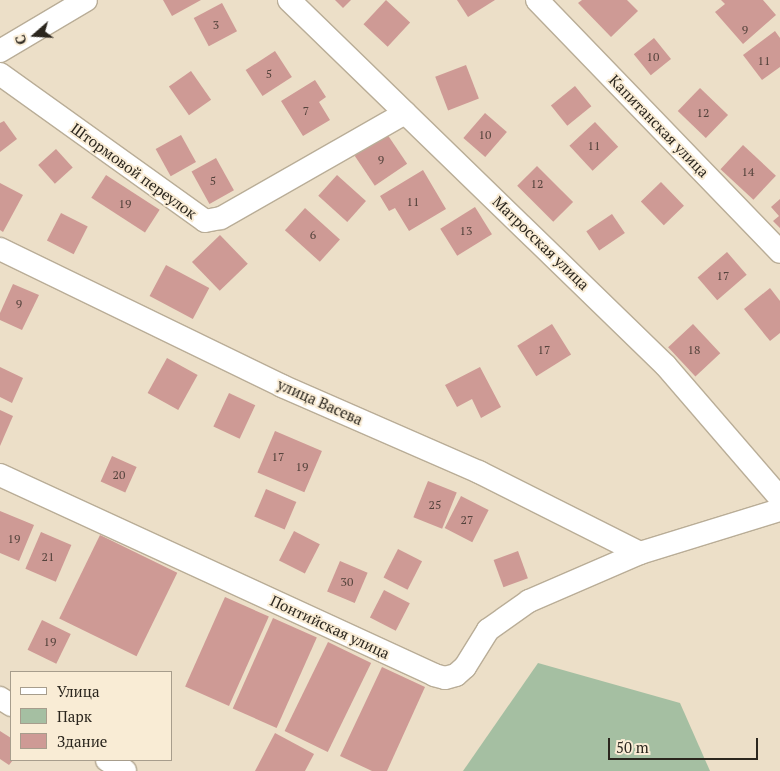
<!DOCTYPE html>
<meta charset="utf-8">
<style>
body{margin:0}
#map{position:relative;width:780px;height:771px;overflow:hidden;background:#ecdfc8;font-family:"PT Serif",serif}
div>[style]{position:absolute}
.green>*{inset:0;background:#a5bfa2}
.building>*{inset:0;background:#ce9a95;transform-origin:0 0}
.roads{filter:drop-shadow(1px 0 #b9ad97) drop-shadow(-1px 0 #b9ad97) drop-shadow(0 1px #b9ad97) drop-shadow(0 -1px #b9ad97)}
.minor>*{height:22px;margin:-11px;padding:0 11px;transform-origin:11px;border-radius:11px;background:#fff}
span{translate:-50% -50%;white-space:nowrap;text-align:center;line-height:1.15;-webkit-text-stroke:4px #f9ecd5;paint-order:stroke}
.number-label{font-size:12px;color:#54433c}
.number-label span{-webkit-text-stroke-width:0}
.street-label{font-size:15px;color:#2b261e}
.legend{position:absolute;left:10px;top:671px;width:162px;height:90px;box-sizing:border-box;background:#f9ecd5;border:1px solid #a79d8c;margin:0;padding:6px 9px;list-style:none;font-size:15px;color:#2b261e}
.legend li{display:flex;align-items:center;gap:10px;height:25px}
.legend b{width:25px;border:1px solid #a79d8c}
.north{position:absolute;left:10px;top:10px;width:50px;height:50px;-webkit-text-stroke:4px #f9ecd5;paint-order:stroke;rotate:251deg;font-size:14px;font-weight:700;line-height:20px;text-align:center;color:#2b261e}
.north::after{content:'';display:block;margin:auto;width:18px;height:22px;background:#2b261e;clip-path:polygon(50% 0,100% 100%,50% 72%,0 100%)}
.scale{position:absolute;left:608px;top:738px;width:150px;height:22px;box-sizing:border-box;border:2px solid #2b261e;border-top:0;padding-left:6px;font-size:15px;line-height:18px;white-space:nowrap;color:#2b261e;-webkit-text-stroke:4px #f9ecd5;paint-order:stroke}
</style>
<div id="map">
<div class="green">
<div style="clip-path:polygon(538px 663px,680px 703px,710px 771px,463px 771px)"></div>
</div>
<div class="building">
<div style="clip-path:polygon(163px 0,201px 0,172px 16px)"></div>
<div style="clip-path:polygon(335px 0,351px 0,343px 8px)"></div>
<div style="left:386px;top:0;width:33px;height:33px;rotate:43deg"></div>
<div style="clip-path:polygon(457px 0,495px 0,468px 17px)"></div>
<div style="clip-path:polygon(582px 0,627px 0,638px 11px,611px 37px,578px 3px)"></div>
<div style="clip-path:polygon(721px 0,763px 0,776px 15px,743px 44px,715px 12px,725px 4px)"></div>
<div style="left:222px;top:3px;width:32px;height:32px;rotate:62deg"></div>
<div style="clip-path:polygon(775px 31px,780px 38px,780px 67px,762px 80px,743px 55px)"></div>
<div style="left:654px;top:38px;width:27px;height:26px;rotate:51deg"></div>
<div style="left:275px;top:51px;width:31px;height:35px;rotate:57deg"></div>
<div style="left:466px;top:65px;width:36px;height:33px;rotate:69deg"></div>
<div style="left:191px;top:71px;width:35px;height:27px;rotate:55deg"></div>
<div style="clip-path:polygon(315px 80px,326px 97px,319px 102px,330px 120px,303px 136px,281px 101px)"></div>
<div style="left:575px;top:86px;width:26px;height:31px;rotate:51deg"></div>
<div style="left:700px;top:88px;width:39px;height:32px;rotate:44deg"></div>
<div style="left:485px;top:113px;width:29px;height:33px;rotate:41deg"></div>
<div style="clip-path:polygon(4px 121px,17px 139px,0 152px,0 123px)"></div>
<div style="left:595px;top:122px;width:34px;height:35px;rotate:47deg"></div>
<div style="left:387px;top:134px;width:36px;height:39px;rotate:56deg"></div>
<div style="left:181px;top:135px;width:31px;height:29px;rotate:61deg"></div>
<div style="left:743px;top:145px;width:45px;height:33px;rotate:43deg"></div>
<div style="left:56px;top:149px;width:25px;height:24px;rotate:48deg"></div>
<div style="left:216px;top:158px;width:37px;height:28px;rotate:61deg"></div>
<div style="left:537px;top:166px;width:51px;height:28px;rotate:45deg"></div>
<div style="clip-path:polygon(423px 170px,446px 209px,409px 231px,395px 208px,389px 211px,380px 196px)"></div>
<div style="left:106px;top:175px;width:64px;height:27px;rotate:33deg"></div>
<div style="left:337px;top:175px;width:39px;height:28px;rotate:42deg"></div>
<div style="left:661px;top:182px;width:33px;height:28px;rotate:46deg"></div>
<div style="clip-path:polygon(0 183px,23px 195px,3px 232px,0 230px)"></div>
<div style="clip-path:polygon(780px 199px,780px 228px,773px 221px,779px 216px,771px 207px)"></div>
<div style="left:475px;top:207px;width:32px;height:41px;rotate:58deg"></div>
<div style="left:305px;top:208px;width:47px;height:30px;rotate:42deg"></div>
<div style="left:61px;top:213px;width:30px;height:31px;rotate:27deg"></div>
<div style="left:612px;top:214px;width:23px;height:31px;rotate:56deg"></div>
<div style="left:220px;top:235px;width:40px;height:39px;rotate:46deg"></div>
<div style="left:727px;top:252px;width:30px;height:39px;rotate:49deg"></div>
<div style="left:166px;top:265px;width:49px;height:35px;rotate:28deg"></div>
<div style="clip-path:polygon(13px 284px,39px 295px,22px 330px,0 320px,0 313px)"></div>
<div style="clip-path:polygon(770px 288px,780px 301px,780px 333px,770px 341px,744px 309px)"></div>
<div style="left:552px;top:324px;width:36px;height:41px;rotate:58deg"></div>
<div style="left:693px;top:324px;width:40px;height:34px;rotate:47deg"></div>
<div style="left:167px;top:358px;width:35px;height:40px;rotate:29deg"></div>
<div style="clip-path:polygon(0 367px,23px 378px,12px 403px,0 397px)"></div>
<div style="clip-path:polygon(480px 367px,501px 407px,481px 418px,472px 399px,457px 407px,445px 385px)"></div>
<div style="left:229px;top:393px;width:29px;height:37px;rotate:25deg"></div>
<div style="clip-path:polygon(0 410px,13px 416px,0 446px)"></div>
<div style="left:275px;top:431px;width:51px;height:45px;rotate:23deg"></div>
<div style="left:112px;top:456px;width:27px;height:28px;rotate:24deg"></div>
<div style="left:428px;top:481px;width:31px;height:39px;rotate:22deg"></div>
<div style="left:266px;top:489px;width:33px;height:30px;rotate:23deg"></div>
<div style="left:461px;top:496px;width:31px;height:36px;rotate:27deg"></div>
<div style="clip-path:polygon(0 511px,34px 525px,19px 561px,0 553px)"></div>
<div style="left:294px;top:531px;width:29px;height:33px;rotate:27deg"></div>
<div style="left:41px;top:532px;width:33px;height:40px;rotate:23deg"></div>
<div style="left:100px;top:535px;width:86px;height:93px;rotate:26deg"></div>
<div style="left:398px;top:549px;width:27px;height:32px;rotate:27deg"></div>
<div style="left:518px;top:551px;width:29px;height:26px;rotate:70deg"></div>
<div style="left:340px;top:561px;width:30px;height:33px;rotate:23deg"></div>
<div style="left:384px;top:590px;width:29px;height:31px;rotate:27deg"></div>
<div style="left:225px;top:597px;width:48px;height:98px;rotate:24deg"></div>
<div style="left:273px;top:618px;width:48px;height:99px;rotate:24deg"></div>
<div style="left:42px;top:620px;width:32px;height:33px;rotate:26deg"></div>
<div style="left:328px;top:642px;width:48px;height:99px;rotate:26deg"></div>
<div style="clip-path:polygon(382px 667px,425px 687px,387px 771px,372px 771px,340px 756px)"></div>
<div style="clip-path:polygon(0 731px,11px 738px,13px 760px,9px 765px,0 759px)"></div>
<div style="clip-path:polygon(275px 733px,314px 754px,305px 771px,255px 771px)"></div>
</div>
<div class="roads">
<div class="minor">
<div style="left:289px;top:0;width:525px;rotate:44.15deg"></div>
<div style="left:666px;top:366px;width:174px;rotate:49.2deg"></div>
<div style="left:537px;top:0;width:350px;rotate:46deg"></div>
<div style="left:0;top:51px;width:100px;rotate:-30.7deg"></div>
<div style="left:0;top:74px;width:252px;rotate:35.6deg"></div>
<div style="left:205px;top:221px;width:16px;rotate:-11deg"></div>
<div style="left:221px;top:218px;width:212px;rotate:-29.7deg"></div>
<div style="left:0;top:249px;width:314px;rotate:25.9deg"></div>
<div style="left:282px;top:386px;width:215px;rotate:23.6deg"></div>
<div style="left:479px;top:472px;width:180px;rotate:26.7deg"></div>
<div style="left:0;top:475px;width:478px;rotate:24.7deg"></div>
<div style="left:434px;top:675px;width:11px;rotate:15deg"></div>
<div style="left:445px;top:678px;width:11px;rotate:-15deg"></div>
<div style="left:456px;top:675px;width:12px;rotate:-42deg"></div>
<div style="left:465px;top:667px;width:44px;rotate:-58.1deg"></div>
<div style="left:488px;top:630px;width:50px;rotate:-35.3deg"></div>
<div style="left:529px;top:601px;width:121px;rotate:-23.4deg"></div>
<div style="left:640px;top:553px;width:146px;rotate:-17.1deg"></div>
<div style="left:0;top:698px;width:13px;rotate:32deg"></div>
<div style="left:107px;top:760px;width:21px;rotate:31deg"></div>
</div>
</div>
<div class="number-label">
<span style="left:216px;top:25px">3</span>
<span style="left:745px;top:30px">9</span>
<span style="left:653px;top:57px">10</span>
<span style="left:764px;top:61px">11</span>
<span style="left:269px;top:74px">5</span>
<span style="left:306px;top:111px">7</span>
<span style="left:703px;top:113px">12</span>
<span style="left:485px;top:135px">10</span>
<span style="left:594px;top:146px">11</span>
<span style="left:381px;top:160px">9</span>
<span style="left:748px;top:172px">14</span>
<span style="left:213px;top:181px">5</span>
<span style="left:537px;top:184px">12</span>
<span style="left:413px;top:202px">11</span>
<span style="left:125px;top:204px">19</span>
<span style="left:466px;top:231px">13</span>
<span style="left:313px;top:235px">6</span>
<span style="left:723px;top:276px">17</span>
<span style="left:19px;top:304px">9</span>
<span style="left:544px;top:350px">17</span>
<span style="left:694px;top:350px">18</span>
<span style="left:278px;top:457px">17</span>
<span style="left:302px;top:467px">19</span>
<span style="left:119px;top:475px">20</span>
<span style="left:435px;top:505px">25</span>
<span style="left:467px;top:520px">27</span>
<span style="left:14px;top:539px">19</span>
<span style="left:48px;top:557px">21</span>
<span style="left:347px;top:582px">30</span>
<span style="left:50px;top:642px">19</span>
</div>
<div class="street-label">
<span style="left:659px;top:126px;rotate:46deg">Капитанская улица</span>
<span style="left:134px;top:171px;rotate:36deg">Штормовой переулок</span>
<span style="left:541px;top:243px;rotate:44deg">Матросская улица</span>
<span style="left:320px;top:402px;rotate:24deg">улица Васева</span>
<span style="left:330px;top:627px;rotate:25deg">Понтийская улица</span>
</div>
<ul class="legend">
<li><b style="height:6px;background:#fff"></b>Улица</li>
<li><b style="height:14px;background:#a5bfa2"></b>Парк</li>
<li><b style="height:14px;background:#ce9a95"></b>Здание</li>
</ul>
<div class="north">С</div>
<div class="scale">50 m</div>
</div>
